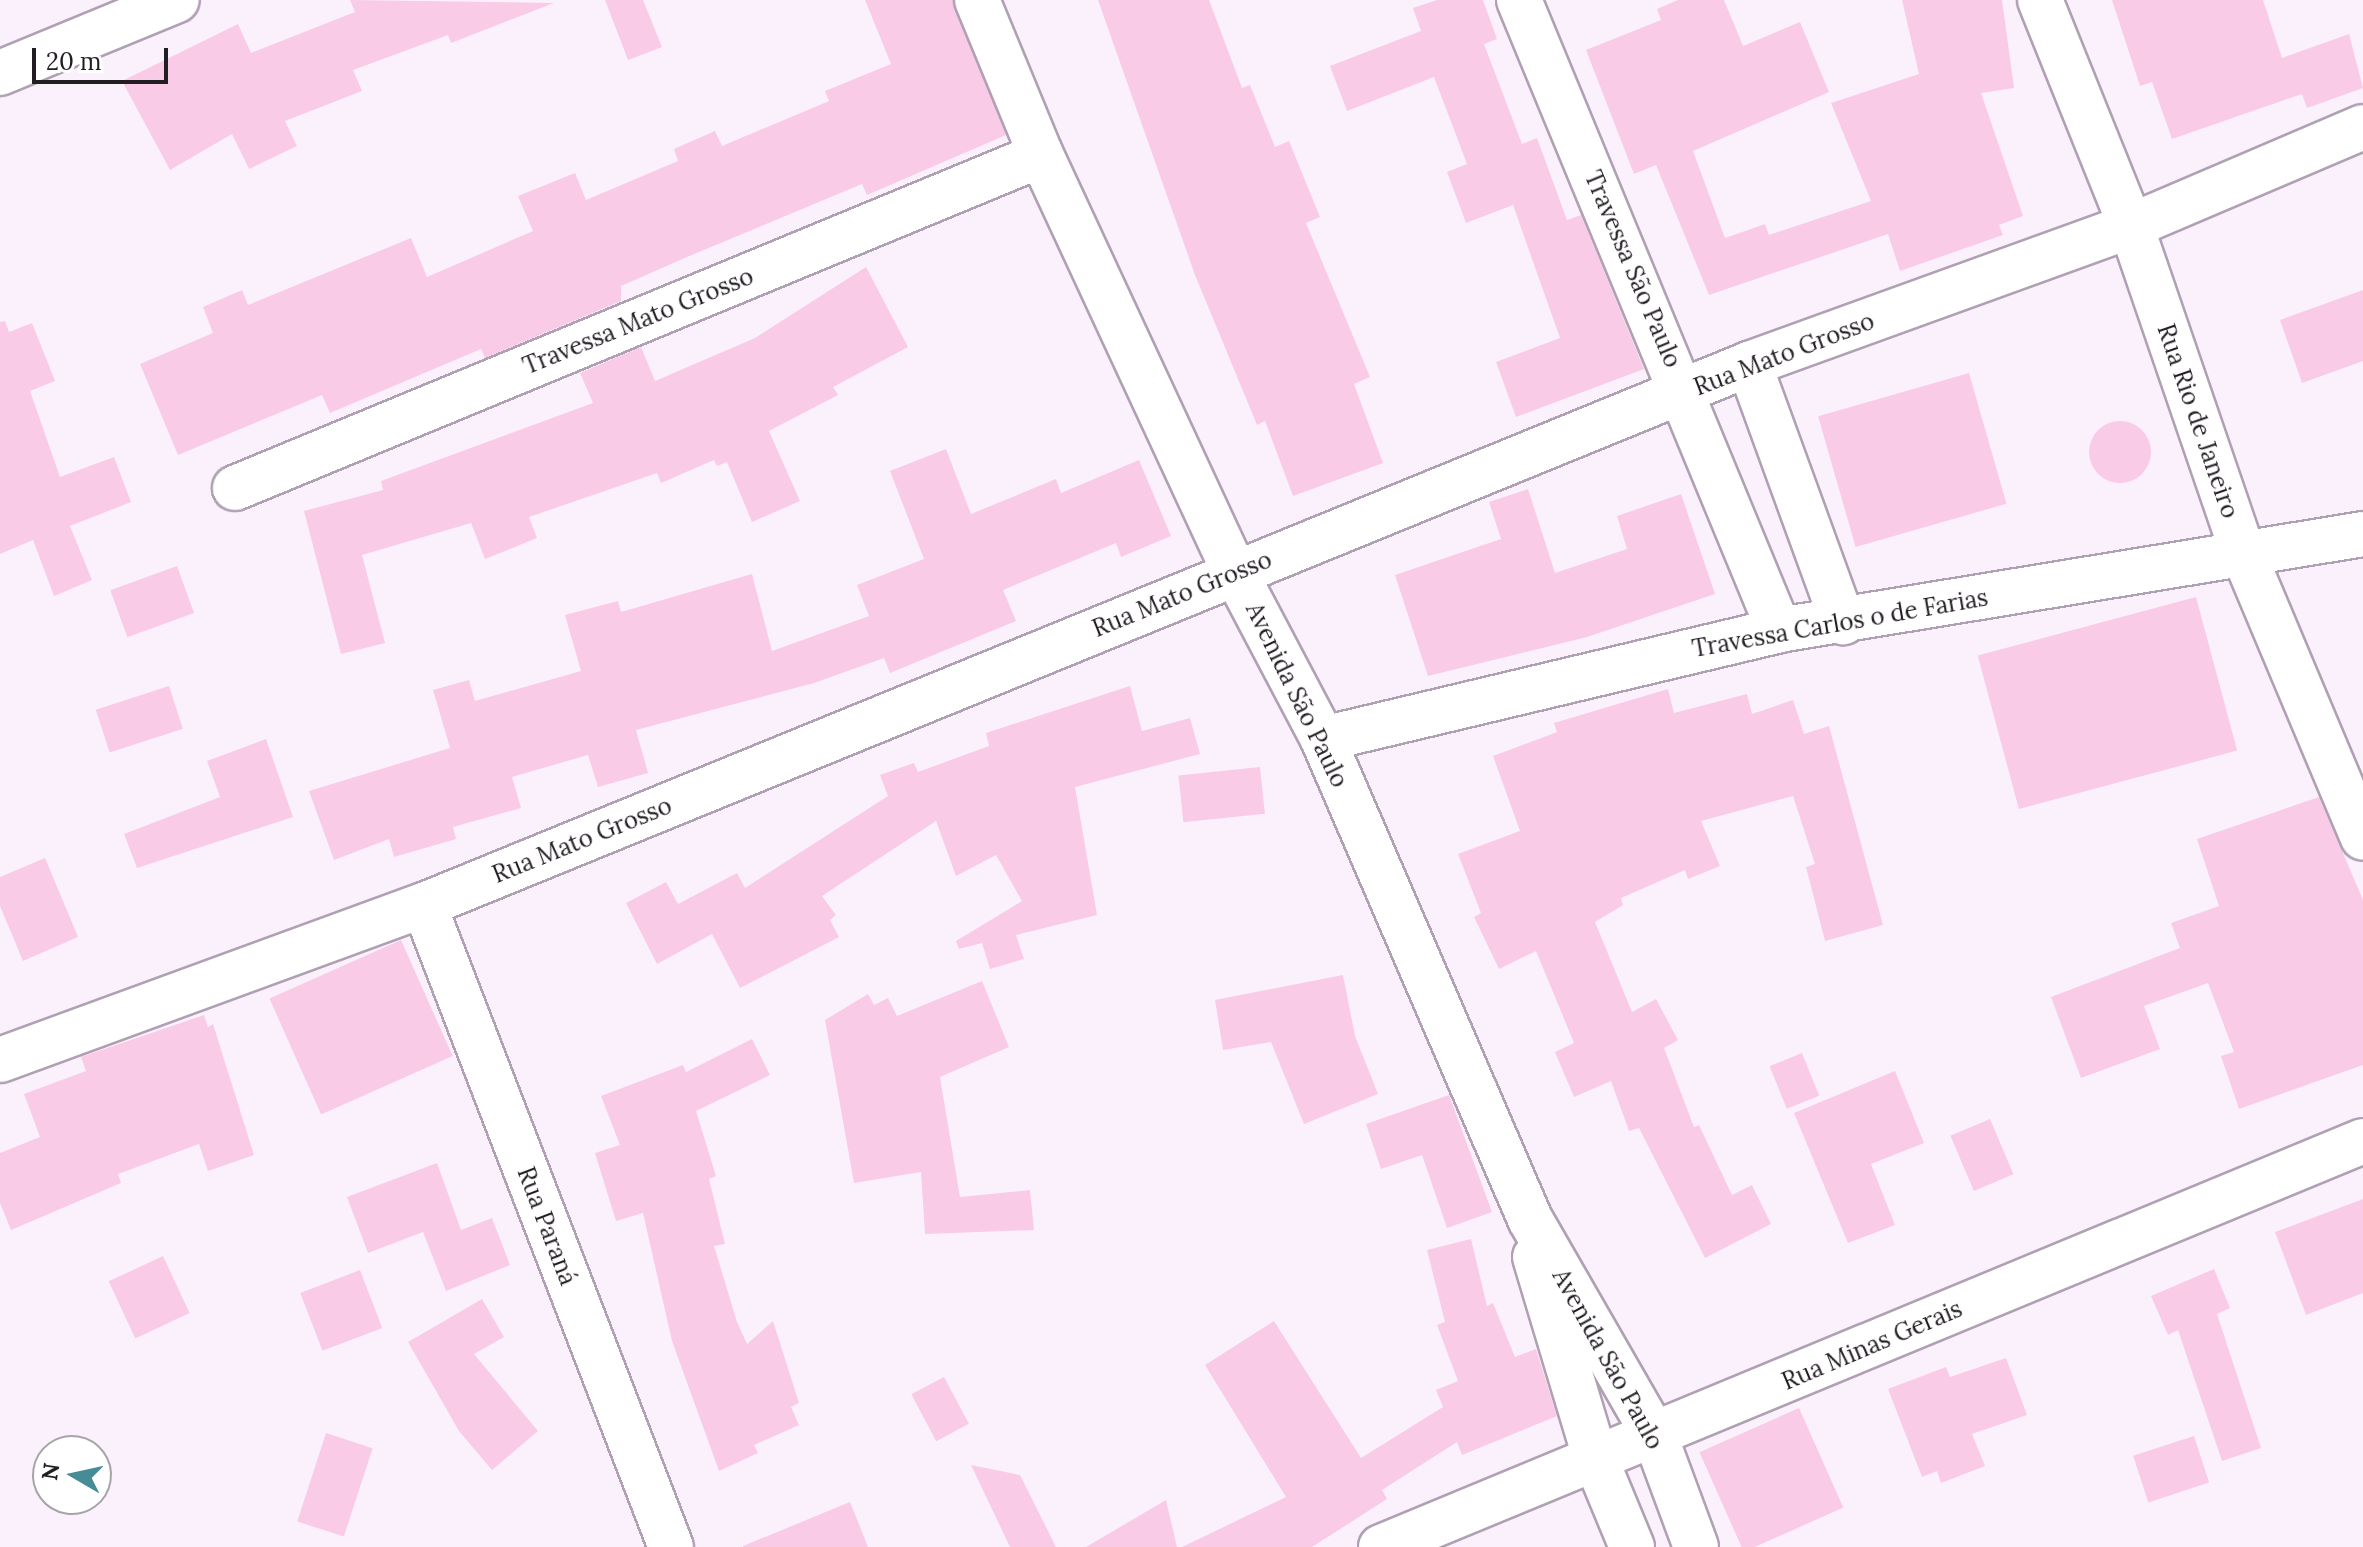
<!DOCTYPE html>
<meta charset="utf-8">
<style>
body{margin:0}
#map{position:relative;width:2363px;height:1547px;overflow:hidden;background:#fbf1fd;font-family:Lora,serif}
div>[style]{position:absolute}
.building>*{inset:0;background:#facbe6;transform-origin:0 0}
.round{border-radius:50%}
.roads{filter:drop-shadow(2px 0 #b0a0b3) drop-shadow(-2px 0 #b0a0b3) drop-shadow(0 2px #b0a0b3) drop-shadow(0 -2px #b0a0b3)}
.street>*{height:44px;margin:-22px;padding:0 22px;transform-origin:22px;border-radius:22px;background:#fff}
.secondary>*{height:44px;margin:-22px;padding:0 22px;transform-origin:22px;border-radius:22px;background:#fff}
span{translate:-50% -50%;white-space:nowrap;text-align:center;line-height:1.15;-webkit-text-stroke:6px #fff;paint-order:stroke}
.street-label{font-size:24px;color:#221c23}
.north{position:absolute;left:32px;top:1435px;width:80px;height:80px;box-sizing:border-box;background:#fff;border:2px solid #a7a4a7;border-radius:50%;rotate:279deg;font-size:22px;font-weight:700;line-height:32px;text-align:center;color:#221c23}
.north::after{content:'';display:block;margin:auto;width:28px;height:36px;background:#468c97;clip-path:polygon(50% 0,100% 100%,50% 72%,0 100%)}
.scale{position:absolute;left:32px;top:48px;width:136px;height:36px;box-sizing:border-box;border:4px solid #221c23;border-top:0;padding-left:10px;font-size:24px;line-height:28px;white-space:nowrap;color:#221c23;-webkit-text-stroke:6px #fff;paint-order:stroke}
</style>
<div id="map">
<div class="building">
<div style="clip-path:polygon(350px 0,554px 3px,451px 43px,448px 35px,353px 70px,362px 91px,285px 121px,297px 146px,249px 169px,232px 134px,170px 170px,122px 81px,238px 24px,251px 53px,355px 12px)"></div>
<div style="clip-path:polygon(605px 0,643px 0,662px 47px,628px 60px)"></div>
<div style="clip-path:polygon(865px 0,953px 0,1006px 135px,867px 195px,862px 184px,687px 257px,621px 286px,621px 301px,485px 358px,481px 349px,330px 413px,322px 395px,178px 455px,140px 364px,213px 333px,203px 307px,242px 290px,248px 305px,411px 238px,427px 277px,533px 231px,518px 196px,575px 173px,586px 200px,678px 161px,674px 149px,715px 131px,722px 146px,829px 101px,825px 91px,891px 64px)"></div>
<div style="clip-path:polygon(1098px 0,1209px 0,1242px 88px,1250px 85px,1275px 147px,1289px 141px,1320px 217px,1306px 223px,1370px 377px,1354px 384px,1383px 463px,1293px 496px,1265px 421px,1257px 425px,1195px 275px)"></div>
<div style="clip-path:polygon(1437px 0,1483px 0,1497px 39px,1484px 44px,1522px 144px,1537px 138px,1567px 220px,1581px 215px,1644px 369px,1516px 417px,1496px 362px,1560px 338px,1513px 205px,1466px 223px,1447px 172px,1467px 164px,1434px 77px,1347px 111px,1330px 66px,1421px 31px,1413px 8px)"></div>
<div style="clip-path:polygon(1678px 0,1724px 0,1743px 46px,1800px 22px,1829px 92px,1693px 151px,1725px 238px,1765px 224px,1769px 235px,1871px 201px,1831px 103px,1919px 74px,1902px 0,2002px 0,2014px 88px,1981px 93px,2023px 216px,1999px 225px,2003px 235px,1900px 271px,1888px 234px,1709px 295px,1656px 165px,1634px 174px,1586px 50px,1661px 20px,1657px 9px)"></div>
<div style="clip-path:polygon(2112px 0,2263px 0,2282px 58px,2349px 34px,2363px 88px,2307px 108px,2302px 94px,2172px 139px,2152px 82px,2140px 86px)"></div>
<div style="clip-path:polygon(866px 267px,908px 347px,833px 387px,838px 395px,769px 431px,800px 501px,752px 522px,727px 462px,717px 466px,714px 460px,661px 483px,657px 473px,529px 517px,537px 538px,485px 559px,471px 523px,362px 555px,385px 643px,341px 654px,304px 511px,383px 490px,381px 481px,593px 403px,580px 373px,641px 347px,655px 381px,755px 338px)"></div>
<div style="clip-path:polygon(2363px 290px,2363px 361px,2302px 383px,2280px 320px)"></div>
<div style="clip-path:polygon(5px 321px,9px 332px,32px 323px,55px 381px,30px 391px,60px 477px,114px 457px,131px 502px,70px 526px,92px 580px,54px 596px,33px 540px,0 554px,0 322px)"></div>
<div style="left:1969px;top:373px;width:136px;height:157px;rotate:74deg"></div>
<div class="round" style="left:2089px;top:421px;width:62px;height:62px"></div>
<div style="clip-path:polygon(946px 449px,971px 514px,1056px 479px,1061px 493px,1139px 460px,1171px 536px,1121px 557px,1116px 543px,1003px 590px,1016px 621px,890px 673px,884px 658px,814px 683px,636px 730px,648px 773px,598px 787px,588px 755px,512px 777px,521px 808px,453px 827px,456px 839px,394px 857px,389px 839px,334px 860px,309px 791px,450px 748px,433px 690px,469px 680px,475px 701px,581px 671px,565px 615px,618px 601px,621px 612px,752px 574px,772px 651px,869px 616px,857px 585px,924px 559px,890px 471px)"></div>
<div style="clip-path:polygon(1528px 489px,1555px 573px,1627px 549px,1617px 516px,1681px 494px,1715px 594px,1587px 637px,1428px 676px,1395px 575px,1501px 539px,1489px 502px)"></div>
<div style="left:177px;top:566px;width:50px;height:71px;rotate:70deg"></div>
<div style="left:2196px;top:597px;width:159px;height:226px;rotate:75deg"></div>
<div style="left:169px;top:686px;width:45px;height:77px;rotate:72deg"></div>
<div style="clip-path:polygon(1130px 686px,1142px 731px,1190px 718px,1200px 754px,1075px 787px,1097px 915px,1016px 935px,1024px 959px,990px 969px,982px 943px,959px 949px,956px 941px,1022px 901px,996px 855px,956px 876px,936px 821px,822px 896px,836px 915px,830px 920px,839px 937px,740px 988px,712px 934px,657px 964px,626px 903px,666px 882px,678px 904px,737px 873px,745px 888px,888px 796px,880px 775px,914px 763px,918px 772px,989px 746px,986px 733px)"></div>
<div style="clip-path:polygon(1668px 689px,1674px 713px,1747px 694px,1752px 714px,1793px 700px,1804px 734px,1829px 726px,1883px 925px,1825px 941px,1806px 867px,1815px 864px,1793px 796px,1701px 821px,1720px 866px,1688px 879px,1685px 870px,1621px 898px,1623px 905px,1595px 922px,1632px 1012px,1656px 999px,1678px 1040px,1664px 1048px,1694px 1127px,1699px 1125px,1732px 1195px,1752px 1185px,1771px 1224px,1705px 1258px,1639px 1128px,1629px 1131px,1611px 1081px,1574px 1097px,1555px 1052px,1574px 1043px,1536px 951px,1499px 969px,1474px 917px,1481px 913px,1458px 854px,1520px 831px,1493px 756px,1557px 732px,1554px 723px)"></div>
<div style="clip-path:polygon(266px 739px,293px 817px,137px 868px,124px 834px,220px 797px,207px 761px)"></div>
<div style="left:1260px;top:767px;width:47px;height:82px;rotate:84deg"></div>
<div style="clip-path:polygon(2319px 797px,2363px 900px,2363px 1065px,2239px 1109px,2221px 1056px,2234px 1052px,2208px 983px,2144px 1006px,2160px 1049px,2081px 1078px,2051px 997px,2180px 948px,2171px 923px,2219px 906px,2197px 839px)"></div>
<div style="clip-path:polygon(45px 858px,78px 937px,23px 961px,0 906px,0 877px)"></div>
<div style="left:401px;top:940px;width:127px;height:144px;rotate:66deg"></div>
<div style="clip-path:polygon(1343px 975px,1355px 1036px,1378px 1094px,1304px 1124px,1271px 1042px,1223px 1050px,1215px 1000px)"></div>
<div style="clip-path:polygon(982px 981px,1009px 1047px,940px 1077px,960px 1197px,1030px 1190px,1034px 1230px,925px 1234px,921px 1172px,854px 1183px,825px 1020px,868px 994px,874px 1005px,888px 998px,897px 1016px)"></div>
<div style="clip-path:polygon(204px 1015px,208px 1027px,213px 1024px,254px 1155px,208px 1171px,199px 1144px,118px 1174px,121px 1183px,11px 1230px,0 1203px,0 1153px,40px 1137px,24px 1094px,86px 1071px,81px 1057px)"></div>
<div style="clip-path:polygon(752px 1039px,770px 1075px,696px 1111px,716px 1176px,709px 1179px,725px 1244px,714px 1246px,737px 1322px,747px 1344px,773px 1321px,799px 1403px,791px 1407px,799px 1425px,754px 1445px,758px 1453px,719px 1471px,672px 1341px,643px 1213px,616px 1221px,595px 1153px,620px 1145px,601px 1096px,683px 1065px,686px 1072px)"></div>
<div style="left:1802px;top:1053px;width:46px;height:35px;rotate:68deg"></div>
<div style="clip-path:polygon(1895px 1071px,1924px 1143px,1871px 1164px,1895px 1225px,1848px 1243px,1794px 1113px)"></div>
<div style="clip-path:polygon(1449px 1095px,1492px 1212px,1447px 1228px,1422px 1155px,1381px 1169px,1366px 1124px)"></div>
<div style="left:1990px;top:1119px;width:60px;height:43px;rotate:67deg"></div>
<div style="clip-path:polygon(437px 1163px,461px 1230px,492px 1218px,510px 1265px,446px 1291px,423px 1232px,368px 1253px,347px 1197px)"></div>
<div style="clip-path:polygon(2363px 1199px,2363px 1293px,2306px 1315px,2275px 1232px)"></div>
<div style="clip-path:polygon(1471px 1239px,1487px 1306px,1493px 1303px,1515px 1357px,1536px 1349px,1557px 1416px,1462px 1455px,1457px 1442px,1382px 1490px,1387px 1499px,1312px 1547px,1182px 1547px,1286px 1497px,1205px 1365px,1274px 1321px,1361px 1458px,1443px 1407px,1436px 1390px,1458px 1381px,1437px 1325px,1445px 1322px,1427px 1250px)"></div>
<div style="left:163px;top:1256px;width:63px;height:60px;rotate:65deg"></div>
<div style="clip-path:polygon(2214px 1269px,2230px 1308px,2217px 1314px,2261px 1448px,2222px 1461px,2178px 1330px,2168px 1335px,2151px 1296px)"></div>
<div style="left:360px;top:1270px;width:62px;height:64px;rotate:69deg"></div>
<div style="clip-path:polygon(482px 1299px,504px 1337px,474px 1354px,538px 1431px,492px 1470px,459px 1431px,408px 1342px)"></div>
<div style="clip-path:polygon(2006px 1358px,2027px 1415px,1972px 1434px,1985px 1466px,1941px 1483px,1937px 1471px,1922px 1477px,1888px 1389px,1946px 1367px,1950px 1377px)"></div>
<div style="left:944px;top:1377px;width:53px;height:37px;rotate:62deg"></div>
<div style="left:1799px;top:1408px;width:109px;height:109px;rotate:66deg"></div>
<div style="left:326px;top:1433px;width:49px;height:93px;rotate:18deg"></div>
<div style="left:2194px;top:1436px;width:49px;height:64px;rotate:72deg"></div>
<div style="clip-path:polygon(971px 1465px,1020px 1475px,1056px 1547px,1010px 1547px)"></div>
<div style="clip-path:polygon(1166px 1500px,1177px 1547px,1086px 1547px)"></div>
<div style="clip-path:polygon(850px 1502px,868px 1547px,743px 1547px,743px 1546px)"></div>
</div>
<div class="roads">
<div class="street">
<div style="left:977px;top:0;width:168px;rotate:67.6deg"></div>
<div style="left:1041px;top:155px;width:460px;rotate:65.1deg"></div>
<div style="left:1235px;top:572px;width:189px;rotate:62.2deg"></div>
<div style="left:1323px;top:739px;width:523px;rotate:66.67deg"></div>
<div style="left:1530px;top:1219px;width:250px;rotate:60.1deg"></div>
<div style="left:1655px;top:1436px;width:118px;rotate:69.7deg"></div>
<div style="left:1519px;top:0;width:682px;rotate:67.57deg"></div>
<div style="left:2040px;top:0;width:244px;rotate:68.1deg"></div>
<div style="left:2131px;top:226px;width:342px;rotate:71.1deg"></div>
<div style="left:2242px;top:550px;width:312px;rotate:67.2deg"></div>
<div style="left:0;top:73px;width:191px;rotate:-22.4deg"></div>
<div style="left:1749px;top:364px;width:275px;rotate:70deg"></div>
<div style="left:235px;top:488px;width:872px;rotate:-22.45deg"></div>
<div style="left:1323px;top:739px;width:469px;rotate:-13.4deg"></div>
<div style="left:1779px;top:630px;width:592px;rotate:-9.33deg"></div>
<div style="left:424px;top:905px;width:688px;rotate:68.96deg"></div>
<div style="left:1535px;top:1257px;width:212px;rotate:73.3deg"></div>
<div style="left:1596px;top:1460px;width:94px;rotate:67.5deg"></div>
<div style="left:1381px;top:1547px;width:1063px;rotate:-22.46deg"></div>
</div>
<div class="secondary">
<div style="left:0;top:1060px;width:451px;rotate:-20.1deg"></div>
<div style="left:424px;top:905px;width:1431px;rotate:-22.21deg"></div>
<div style="left:1749px;top:364px;width:406px;rotate:-19.9deg"></div>
<div style="left:2131px;top:226px;width:252px;rotate:-23.1deg"></div>
</div>
</div>
<div class="street-label">
<span style="left:1633px;top:269px;rotate:67deg">Travessa São Paulo</span>
<span style="left:638px;top:321px;rotate:-22deg">Travessa Mato Grosso</span>
<span style="left:1784px;top:354px;rotate:-21deg">Rua Mato Grosso</span>
<span style="left:2198px;top:421px;rotate:71deg">Rua Rio de Janeiro</span>
<span style="left:1182px;top:594px;rotate:-22deg">Rua Mato Grosso</span>
<span style="left:1840px;top:623px;rotate:-10deg">Travessa Carlos o de Farias</span>
<span style="left:1297px;top:695px;rotate:64deg">Avenida São Paulo</span>
<span style="left:582px;top:840px;rotate:-22deg">Rua Mato Grosso</span>
<span style="left:547px;top:1226px;rotate:69deg">Rua Paraná</span>
<span style="left:1872px;top:1345px;rotate:-23deg">Rua Minas Gerais</span>
<span style="left:1608px;top:1359px;rotate:61deg">Avenida São Paulo</span>
</div>
<div class="north">N</div>
<div class="scale">20 m</div>
</div>
